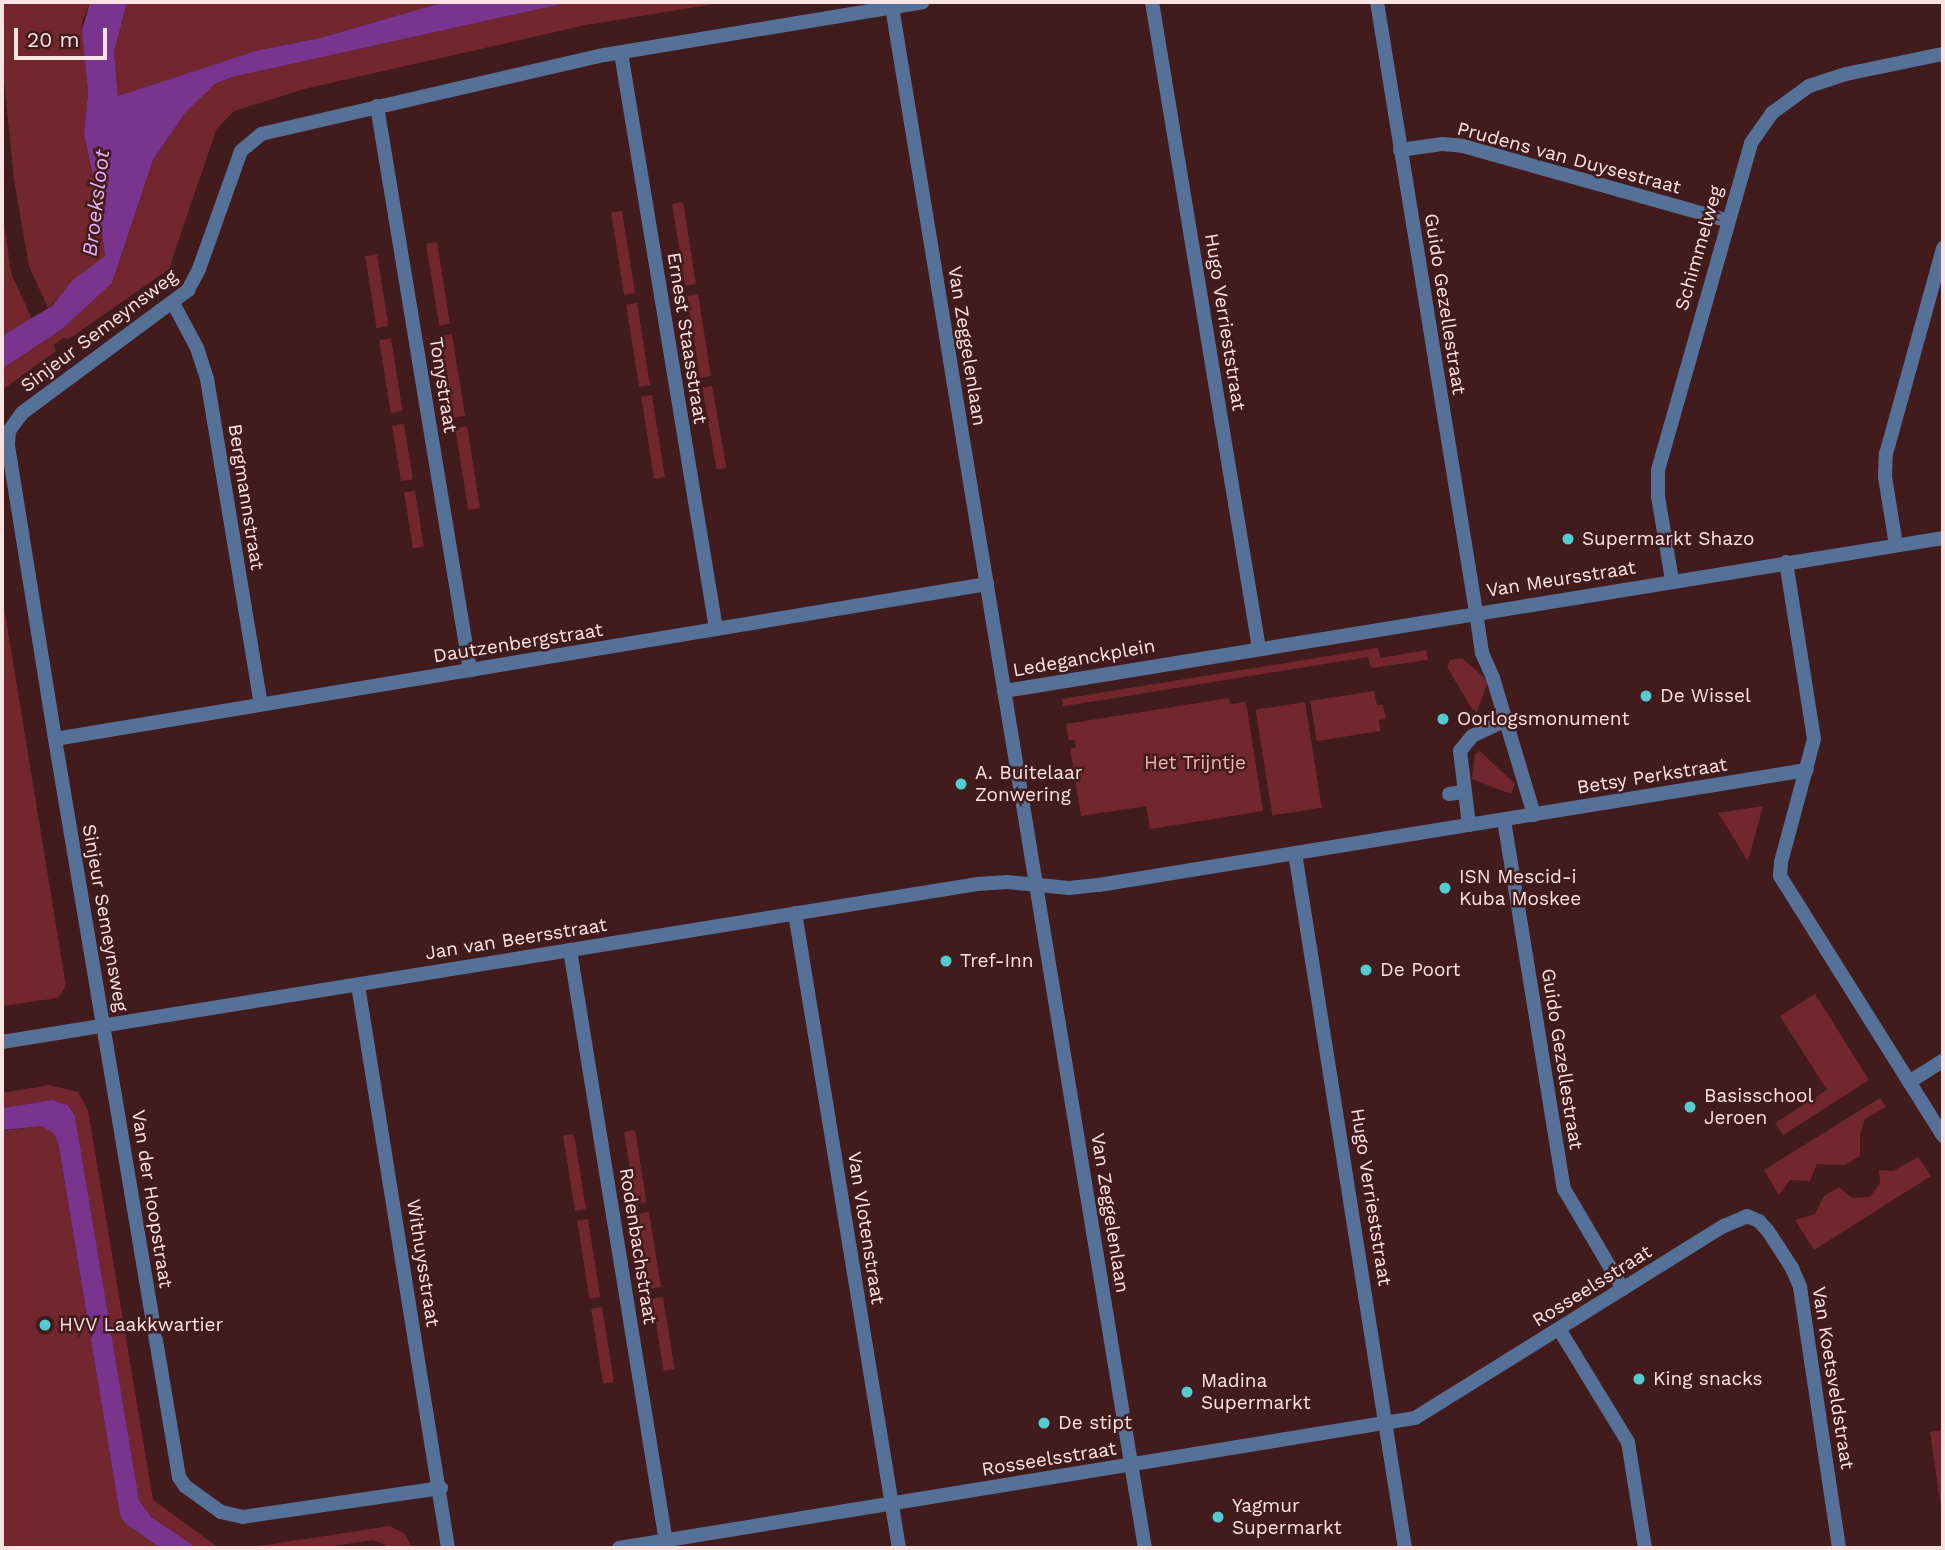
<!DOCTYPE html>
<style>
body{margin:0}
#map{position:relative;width:1945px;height:1550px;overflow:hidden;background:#421b1d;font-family:"Work Sans",sans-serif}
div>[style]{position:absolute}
.green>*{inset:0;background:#72272e;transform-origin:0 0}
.water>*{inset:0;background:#79348d}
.pedestrian>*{height:14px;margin:-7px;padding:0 7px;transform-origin:7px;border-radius:7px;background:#567198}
.minor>*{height:14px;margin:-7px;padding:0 7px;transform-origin:7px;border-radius:7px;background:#567198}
.dots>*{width:19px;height:19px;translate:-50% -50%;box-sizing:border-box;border:4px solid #421b1d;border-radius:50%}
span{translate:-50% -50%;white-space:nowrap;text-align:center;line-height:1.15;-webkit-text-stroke:5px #421b1d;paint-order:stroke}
.street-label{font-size:19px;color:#fee3e3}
.poi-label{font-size:19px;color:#fee3e3}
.left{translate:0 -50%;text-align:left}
.park-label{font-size:19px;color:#f0b2b3}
.water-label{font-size:21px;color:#e5b1f6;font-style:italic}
.frame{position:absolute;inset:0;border:4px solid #fee3e3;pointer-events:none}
.scale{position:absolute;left:14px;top:28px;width:93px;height:32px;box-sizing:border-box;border:4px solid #fee3e3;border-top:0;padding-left:9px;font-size:21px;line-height:24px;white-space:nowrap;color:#fee3e3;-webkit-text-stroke:5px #421b1d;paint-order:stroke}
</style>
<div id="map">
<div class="green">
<div style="clip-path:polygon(2px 2px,90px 2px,82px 22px,88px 93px,84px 134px,97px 195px,105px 256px,48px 308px,29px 266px,14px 180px,2px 60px)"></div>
<div style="clip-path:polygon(127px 2px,444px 2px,320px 38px,255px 51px,118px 96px,114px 52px)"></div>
<div style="clip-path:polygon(571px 2px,727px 2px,586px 25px,304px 89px,234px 111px,216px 130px,169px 269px,69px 339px,63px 338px,54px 345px,56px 351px,2px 390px,2px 369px,62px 329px,112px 283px,153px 160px,185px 113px,215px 84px,232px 77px)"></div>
<div style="left:683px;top:202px;width:83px;height:11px;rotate:81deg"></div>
<div style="clip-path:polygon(2px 208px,11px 273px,32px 319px,2px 336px)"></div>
<div style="left:622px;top:211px;width:83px;height:11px;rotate:81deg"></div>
<div style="left:437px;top:242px;width:83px;height:11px;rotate:81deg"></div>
<div style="left:377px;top:254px;width:73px;height:12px;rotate:81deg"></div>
<div style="left:698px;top:294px;width:83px;height:11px;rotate:81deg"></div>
<div style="left:637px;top:303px;width:83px;height:11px;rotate:81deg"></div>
<div style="left:452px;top:334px;width:83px;height:11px;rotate:81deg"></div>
<div style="left:391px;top:338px;width:74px;height:12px;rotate:81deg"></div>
<div style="left:712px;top:386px;width:83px;height:10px;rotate:80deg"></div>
<div style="left:652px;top:395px;width:83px;height:11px;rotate:81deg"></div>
<div style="left:404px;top:424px;width:56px;height:12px;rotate:81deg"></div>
<div style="left:467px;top:426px;width:83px;height:12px;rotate:81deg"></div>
<div style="left:415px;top:491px;width:56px;height:11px;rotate:81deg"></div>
<div style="clip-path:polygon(2px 595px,66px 986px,58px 998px,2px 1006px)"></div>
<div style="clip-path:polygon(1378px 648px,1380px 658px,1426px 650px,1428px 660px,1371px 668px,1368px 657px,1071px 705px,1063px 706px,1062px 699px)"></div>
<div style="clip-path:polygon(1462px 658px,1488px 681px,1477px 712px,1472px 709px,1447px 667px,1450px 660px)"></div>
<div style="clip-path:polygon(1374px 691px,1377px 705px,1383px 705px,1386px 719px,1379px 720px,1380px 731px,1317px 741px,1310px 701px)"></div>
<div style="clip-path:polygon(1229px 698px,1230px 704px,1246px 702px,1263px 811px,1150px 829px,1146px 806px,1081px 816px,1070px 749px,1076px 747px,1074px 740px,1069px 740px,1066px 724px)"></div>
<div style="left:1305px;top:702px;width:107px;height:50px;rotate:81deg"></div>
<div style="clip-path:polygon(1480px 751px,1515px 784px,1511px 794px,1472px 779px,1475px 755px)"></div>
<div style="clip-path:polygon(1763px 806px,1748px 861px,1718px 813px)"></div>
<div style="clip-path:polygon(1815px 994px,1869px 1080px,1783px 1135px,1775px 1123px,1827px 1090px,1780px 1016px)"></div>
<div style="clip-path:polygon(49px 1085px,78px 1092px,88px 1110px,153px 1500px,219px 1548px,197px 1548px,151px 1517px,139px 1500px,75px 1116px,68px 1105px,52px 1100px,2px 1108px,2px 1093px)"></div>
<div style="clip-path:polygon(1880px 1098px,1886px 1107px,1865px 1119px,1860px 1133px,1860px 1156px,1845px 1165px,1817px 1164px,1810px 1181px,1790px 1180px,1779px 1195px,1764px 1170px)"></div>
<div style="clip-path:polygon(42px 1126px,53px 1133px,58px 1142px,120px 1515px,125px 1523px,160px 1548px,2px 1548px,2px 1131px)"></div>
<div style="left:635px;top:1130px;width:73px;height:11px;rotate:81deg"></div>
<div style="left:574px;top:1134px;width:76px;height:11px;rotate:81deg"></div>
<div style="clip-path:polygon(1918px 1157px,1931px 1176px,1814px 1250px,1795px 1220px,1815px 1214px,1824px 1196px,1839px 1187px,1852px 1198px,1870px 1197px,1880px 1183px,1879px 1170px,1893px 1171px)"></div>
<div style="left:649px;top:1212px;width:76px;height:11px;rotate:81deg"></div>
<div style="left:588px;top:1219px;width:79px;height:11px;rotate:81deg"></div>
<div style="left:663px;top:1297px;width:73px;height:11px;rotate:81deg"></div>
<div style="left:602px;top:1307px;width:76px;height:11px;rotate:81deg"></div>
<div style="clip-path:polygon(1943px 1430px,1943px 1522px,1930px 1432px)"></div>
<div style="clip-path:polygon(390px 1526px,405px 1534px,412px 1548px,393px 1548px,373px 1540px,322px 1548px,245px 1548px)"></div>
</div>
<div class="water">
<div style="clip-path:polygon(90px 2px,127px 2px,114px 52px,118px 96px,255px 51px,320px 38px,444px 2px,571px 2px,232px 77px,215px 84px,185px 113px,153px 160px,112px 283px,62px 329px,2px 369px,2px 336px,52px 306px,73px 280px,105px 256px,97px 195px,84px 134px,88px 93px,82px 31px)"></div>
<div style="clip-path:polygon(52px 1100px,68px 1105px,75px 1116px,139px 1500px,151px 1517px,197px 1548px,160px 1548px,125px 1523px,120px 1515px,58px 1142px,53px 1133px,42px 1126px,4px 1130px,2px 1116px,2px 1108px)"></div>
</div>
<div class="pedestrian">
<div style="left:1476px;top:612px;width:41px;rotate:81.7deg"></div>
<div style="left:1482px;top:653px;width:27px;rotate:66deg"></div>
<div style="left:1493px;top:678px;width:143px;rotate:73.3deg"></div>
<div style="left:1449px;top:794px;width:15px;rotate:-8deg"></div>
<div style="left:1469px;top:825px;width:75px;rotate:-96.9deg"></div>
<div style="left:1460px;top:751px;width:19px;rotate:-51deg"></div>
<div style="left:1472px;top:736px;width:38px;rotate:-25deg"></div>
</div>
<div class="minor">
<div style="left:1152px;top:2px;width:655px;rotate:80.6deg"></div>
<div style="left:1377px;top:2px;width:618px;rotate:80.78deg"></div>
<div style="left:892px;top:7px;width:1562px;rotate:80.68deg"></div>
<div style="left:621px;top:53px;width:584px;rotate:80.63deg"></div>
<div style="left:377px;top:106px;width:572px;rotate:80.64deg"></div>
<div style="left:1400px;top:150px;width:42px;rotate:-8.1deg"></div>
<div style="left:1442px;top:144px;width:21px;rotate:5deg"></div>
<div style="left:1463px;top:146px;width:274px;rotate:15.7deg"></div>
<div style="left:173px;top:303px;width:51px;rotate:61.9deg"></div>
<div style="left:197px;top:348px;width:33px;rotate:72deg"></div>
<div style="left:207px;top:379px;width:330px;rotate:80.6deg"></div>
<div style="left:1896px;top:545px;width:69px;rotate:-99.2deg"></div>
<div style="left:1885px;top:477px;width:23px;rotate:-88deg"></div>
<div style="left:1886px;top:454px;width:214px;rotate:-74.5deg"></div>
<div style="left:1786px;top:562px;width:179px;rotate:81deg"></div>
<div style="left:1814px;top:739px;width:127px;rotate:105deg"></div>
<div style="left:1781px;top:862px;width:14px;rotate:94deg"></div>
<div style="left:1780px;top:876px;width:307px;rotate:57.9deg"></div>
<div style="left:1672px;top:580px;width:85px;rotate:-99.5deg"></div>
<div style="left:1658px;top:496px;width:26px;rotate:-90deg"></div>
<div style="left:1658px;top:470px;width:340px;rotate:-74.1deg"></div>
<div style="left:1751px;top:143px;width:37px;rotate:-55deg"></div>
<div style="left:1772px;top:113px;width:46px;rotate:-36.1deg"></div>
<div style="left:1809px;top:86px;width:39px;rotate:-18deg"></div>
<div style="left:1846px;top:74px;width:99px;rotate:-11.7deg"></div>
<div style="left:1004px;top:691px;width:951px;rotate:-9.25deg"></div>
<div style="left:55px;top:739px;width:945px;rotate:-9.44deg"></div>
<div style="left:1504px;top:820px;width:374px;rotate:80.8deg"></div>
<div style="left:1564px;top:1189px;width:116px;rotate:59.5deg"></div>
<div style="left:1295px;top:853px;width:704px;rotate:81.01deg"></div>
<div style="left:795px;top:913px;width:643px;rotate:80.7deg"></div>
<div style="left:570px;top:950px;width:606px;rotate:80.79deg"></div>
<div style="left:358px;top:985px;width:570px;rotate:80.92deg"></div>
<div style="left:2px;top:1042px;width:989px;rotate:-9.2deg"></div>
<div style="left:978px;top:884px;width:29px;rotate:-4deg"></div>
<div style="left:1007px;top:882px;width:62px;rotate:5.5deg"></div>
<div style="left:1069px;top:888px;width:30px;rotate:-6deg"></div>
<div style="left:1099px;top:885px;width:717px;rotate:-9.23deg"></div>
<div style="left:1909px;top:1082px;width:40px;rotate:-32deg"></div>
<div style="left:1559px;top:1329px;width:132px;rotate:58.6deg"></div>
<div style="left:1628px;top:1442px;width:107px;rotate:80.9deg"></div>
<div style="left:441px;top:1488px;width:200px;rotate:171.7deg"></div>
<div style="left:243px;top:1517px;width:23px;rotate:-167deg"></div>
<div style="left:221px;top:1512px;width:44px;rotate:-144.2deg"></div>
<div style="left:185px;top:1486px;width:11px;rotate:-124deg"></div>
<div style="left:179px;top:1477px;width:748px;rotate:-99.54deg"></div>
<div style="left:55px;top:739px;width:299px;rotate:-99.1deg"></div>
<div style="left:8px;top:444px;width:13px;rotate:-86deg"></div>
<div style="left:9px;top:431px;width:22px;rotate:-54deg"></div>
<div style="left:22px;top:413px;width:207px;rotate:-36.5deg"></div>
<div style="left:188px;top:290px;width:24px;rotate:-62deg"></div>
<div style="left:199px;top:269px;width:125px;rotate:-70.4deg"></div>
<div style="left:241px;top:151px;width:26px;rotate:-40deg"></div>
<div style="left:261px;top:134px;width:352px;rotate:-13deg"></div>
<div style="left:604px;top:55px;width:323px;rotate:-9.4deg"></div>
<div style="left:619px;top:1548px;width:807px;rotate:-9.28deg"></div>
<div style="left:1415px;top:1418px;width:364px;rotate:-31.9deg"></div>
<div style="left:1724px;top:1226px;width:25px;rotate:-23deg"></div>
<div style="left:1747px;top:1216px;width:13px;rotate:23deg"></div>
<div style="left:1759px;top:1221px;width:13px;rotate:48deg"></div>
<div style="left:1768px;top:1231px;width:44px;rotate:57deg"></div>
<div style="left:1792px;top:1268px;width:21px;rotate:67deg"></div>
<div style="left:1800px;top:1287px;width:264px;rotate:81.5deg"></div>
</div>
<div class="dots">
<div style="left:1568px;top:539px;background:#52ccd0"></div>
<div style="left:1646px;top:696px;background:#52ccd0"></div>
<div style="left:1443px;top:719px;background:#52ccd0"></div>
<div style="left:961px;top:784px;background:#52ccd0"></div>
<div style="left:1445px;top:888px;background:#52ccd0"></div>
<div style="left:946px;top:961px;background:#52ccd0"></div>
<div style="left:1366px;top:970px;background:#52ccd0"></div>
<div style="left:1690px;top:1107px;background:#52ccd0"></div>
<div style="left:45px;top:1325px;background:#52ccd0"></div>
<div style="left:1639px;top:1379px;background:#52ccd0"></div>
<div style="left:1187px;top:1392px;background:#52ccd0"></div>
<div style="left:1044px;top:1423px;background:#52ccd0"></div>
<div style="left:1218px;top:1517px;background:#52ccd0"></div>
</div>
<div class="street-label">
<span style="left:1569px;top:158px;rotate:15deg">Prudens van Duysestraat</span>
<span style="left:1699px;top:248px;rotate:-74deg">Schimmelweg</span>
<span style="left:1445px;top:304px;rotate:81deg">Guido Gezellestraat</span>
<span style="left:1225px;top:322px;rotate:81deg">Hugo Verrieststraat</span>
<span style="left:99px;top:331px;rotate:-37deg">Sinjeur Semeynsweg</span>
<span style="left:687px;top:338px;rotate:81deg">Ernest Staasstraat</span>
<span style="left:967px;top:346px;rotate:81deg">Van Zeggelenlaan</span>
<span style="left:443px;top:385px;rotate:81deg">Tonystraat</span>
<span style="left:246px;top:497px;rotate:81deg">Bergmannstraat</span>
<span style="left:1561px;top:579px;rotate:-9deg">Van Meursstraat</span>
<span style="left:518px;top:643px;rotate:-9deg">Dautzenbergstraat</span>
<span style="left:1084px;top:658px;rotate:-10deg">Ledeganckplein</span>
<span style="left:1652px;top:776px;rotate:-9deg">Betsy Perkstraat</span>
<span style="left:105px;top:918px;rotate:80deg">Sinjeur Semeynsweg</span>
<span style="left:516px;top:939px;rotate:-9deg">Jan van Beersstraat</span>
<span style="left:1562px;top:1059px;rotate:81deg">Guido Gezellestraat</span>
<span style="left:1371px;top:1197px;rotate:81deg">Hugo Verrieststraat</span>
<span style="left:152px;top:1199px;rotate:81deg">Van der Hoopstraat</span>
<span style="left:1110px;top:1213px;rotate:81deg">Van Zeggelenlaan</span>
<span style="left:866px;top:1228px;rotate:81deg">Van Vlotenstraat</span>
<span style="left:638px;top:1246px;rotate:81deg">Rodenbachstraat</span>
<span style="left:423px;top:1263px;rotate:81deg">Withuysstraat</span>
<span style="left:1592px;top:1286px;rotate:-32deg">Rosseelsstraat</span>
<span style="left:1833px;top:1378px;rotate:81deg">Van Koetsveldstraat</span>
<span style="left:1049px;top:1459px;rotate:-9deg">Rosseelsstraat</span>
</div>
<div class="poi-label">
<span class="left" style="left:1582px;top:539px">Supermarkt Shazo</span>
<span class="left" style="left:1660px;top:696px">De Wissel</span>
<span class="left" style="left:1457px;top:719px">Oorlogsmonument</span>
<span class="left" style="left:975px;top:784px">A. Buitelaar<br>Zonwering</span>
<span class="left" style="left:1459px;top:888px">ISN Mescid-i<br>Kuba Moskee</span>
<span class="left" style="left:960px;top:961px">Tref-Inn</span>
<span class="left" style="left:1380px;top:970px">De Poort</span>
<span class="left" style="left:1704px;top:1107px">Basisschool<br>Jeroen</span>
<span class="left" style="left:59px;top:1325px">HVV Laakkwartier</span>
<span class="left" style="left:1653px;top:1379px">King snacks</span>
<span class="left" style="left:1201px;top:1392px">Madina<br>Supermarkt</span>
<span class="left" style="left:1058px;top:1423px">De stipt</span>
<span class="left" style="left:1232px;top:1517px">Yagmur<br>Supermarkt</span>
</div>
<div class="park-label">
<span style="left:1195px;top:763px">Het Trijntje</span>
</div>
<div class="water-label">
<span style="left:96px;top:203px;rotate:-83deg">Broeksloot</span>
</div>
<div class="frame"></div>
<div class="scale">20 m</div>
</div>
